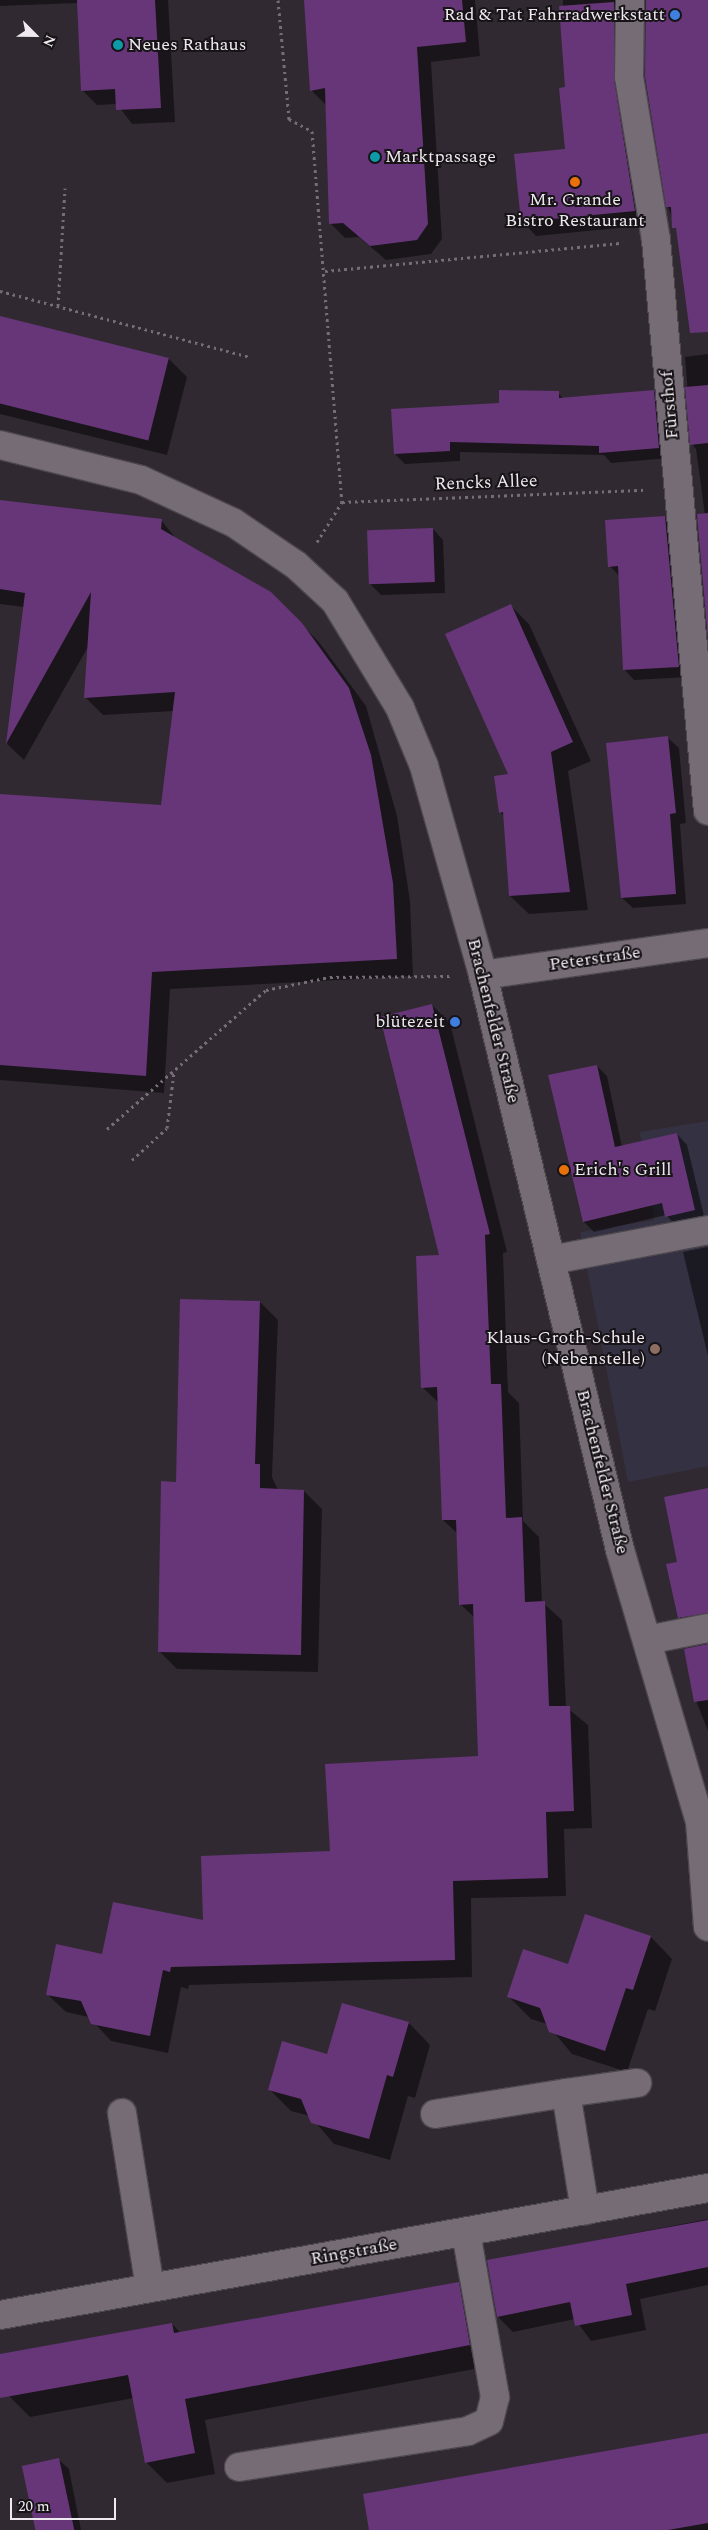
<!DOCTYPE html>
<meta charset="utf-8">
<style>
body{margin:0}
#map{position:relative;width:708px;height:2530px;overflow:hidden;background:#312932;font-family:Spectral,serif}
div>[style]{position:absolute}
.education>*{inset:0;background:#343142}
.shadow>*{inset:0;background:#0007}
.building>*{inset:0;background:#663678;transform-origin:0 0}
.path>*{height:3px;margin-top:-1.5px;transform-origin:0;background:repeating-linear-gradient(90deg,#756e76 0 2.5px,transparent 0 6.5px)}
.roads{filter:drop-shadow(1px 0 #4c464d) drop-shadow(-1px 0 #4c464d) drop-shadow(0 1px #4c464d) drop-shadow(0 -1px #4c464d)}
.minor>*{height:28px;margin:-14px;padding:0 14px;transform-origin:14px;border-radius:14px;background:#756c76}
.dots>*{width:14px;height:14px;translate:-50% -50%;box-sizing:border-box;border:2px solid #171317;border-radius:50%}
span{translate:-50% -50%;white-space:nowrap;text-align:center;line-height:1.15;-webkit-text-stroke:4px #171317;paint-order:stroke}
.poi-label{font-size:18px;color:#efeaf0}
.right{translate:-100% -50%;text-align:right}
.left{translate:0 -50%;text-align:left}
.street-label{font-size:18px;color:#efeaf0}
.north{position:absolute;left:10px;top:10px;width:50px;height:50px;-webkit-text-stroke:4px #171317;paint-order:stroke;rotate:113deg;font-size:14px;font-weight:700;line-height:20px;text-align:center;color:#efeaf0}
.north::after{content:'';display:block;margin:auto;width:18px;height:22px;background:#efeaf0;clip-path:polygon(50% 0,100% 100%,50% 72%,0 100%)}
.scale{position:absolute;left:10px;top:2498px;width:106px;height:22px;box-sizing:border-box;border:2px solid #efeaf0;border-top:0;padding-left:6px;font-size:15px;line-height:18px;white-space:nowrap;color:#efeaf0;-webkit-text-stroke:4px #171317;paint-order:stroke}
</style>
<div id="map">
<div class="education">
<div style="clip-path:polygon(708px 1121px,708px 1466px,628px 1482px,580px 1232px,654px 1220px,640px 1132px)"></div>
</div>
<div class="shadow">
<div style="clip-path:polygon(0 0,168px 0,175px 122px,132px 124px,117px 104px,97px 105px,82px 90px,78px 3px,0 6px)"></div>
<div style="clip-path:polygon(305px 0,475px 0,480px 56px,431px 62px,442px 239px,431px 254px,386px 260px,359px 237px,345px 238px,330px 223px,326px 105px,311px 90px)"></div>
<div style="clip-path:polygon(563px 0,708px 0,708px 311px,668px 207px,647px 0,637px 0,649px 225px,536px 236px,522px 221px,567px 150px)"></div>
<div style="clip-path:polygon(0 317px,169px 359px,187px 377px,167px 455px,0 414px)"></div>
<div style="clip-path:polygon(708px 354px,708px 625px,705px 515px,696px 449px,692px 444px,685px 357px)"></div>
<div style="clip-path:polygon(653px 391px,664px 401px,669px 458px,611px 463px,604px 455px,460px 452px,460px 461px,405px 464px,395px 454px,500px 405px,558px 393px,564px 399px)"></div>
<div style="clip-path:polygon(0 501px,161px 520px,178px 541px,301px 624px,319px 642px,366px 706px,397px 816px,410px 901px,413px 976px,170px 989px,164px 1093px,0 1080px,0 795px,162px 806px,174px 711px,103px 715px,85px 697px,89px 645px,24px 760px,7px 744px,24px 607px,0 604px)"></div>
<div style="clip-path:polygon(665px 517px,675px 528px,689px 677px,634px 680px,624px 669px,619px 576px,610px 566px)"></div>
<div style="clip-path:polygon(433px 529px,443px 540px,445px 593px,381px 595px,370px 584px)"></div>
<div style="clip-path:polygon(511px 606px,529px 624px,591px 761px,568px 771px,588px 910px,529px 914px,510px 896px,505px 817px,500px 812px,510px 775px)"></div>
<div style="clip-path:polygon(668px 738px,679px 748px,686px 823px,680px 824px,686px 904px,633px 908px,622px 898px)"></div>
<div style="clip-path:polygon(432px 1005px,450px 1023px,507px 1252px,503px 1253px,508px 1392px,519px 1403px,523px 1521px,539px 1537px,542px 1602px,562px 1620px,566px 1707px,588px 1725px,592px 1828px,564px 1829px,566px 1896px,471px 1898px,472px 1977px,189px 1985px,188px 1989px,181px 1987px,168px 2053px,111px 2041px,89px 2017px,66px 2012px,47px 1994px,103px 1955px,205px 1921px,331px 1853px,480px 1757px,475px 1618px,460px 1604px,458px 1534px,443px 1520px,439px 1403px,422px 1387px,441px 1256px)"></div>
<div style="clip-path:polygon(597px 1066px,607px 1076px,622px 1147px,677px 1134px,687px 1145px,705px 1220px,677px 1227px,666px 1215px,594px 1232px,584px 1222px,549px 1076px)"></div>
<div style="clip-path:polygon(708px 1247px,708px 1356px,683px 1252px)"></div>
<div style="clip-path:polygon(260px 1302px,278px 1320px,272px 1477px,278px 1490px,304px 1491px,322px 1509px,318px 1672px,177px 1669px,159px 1651px)"></div>
<div style="clip-path:polygon(708px 1489px,708px 1628px,691px 1630px,679px 1617px,678px 1563px)"></div>
<div style="clip-path:polygon(708px 1644px,708px 1731px,695px 1698px,685px 1650px)"></div>
<div style="clip-path:polygon(586px 1915px,651px 1937px,672px 1959px,655px 2011px,648px 2009px,627px 2072px,572px 2054px,547px 2024px,531px 2019px,509px 1997px,569px 1966px)"></div>
<div style="clip-path:polygon(409px 2023px,430px 2045px,415px 2098px,408px 2096px,390px 2160px,334px 2144px,310px 2116px,291px 2111px,270px 2090px,328px 2055px)"></div>
<div style="clip-path:polygon(708px 2219px,708px 2285px,640px 2299px,646px 2330px,591px 2341px,575px 2319px,513px 2332px,498px 2317px,488px 2261px)"></div>
<div style="clip-path:polygon(458px 2283px,479px 2304px,490px 2366px,205px 2420px,215px 2474px,167px 2483px,146px 2462px,134px 2398px,30px 2417px,9px 2396px,1px 2355px,172px 2324px,181px 2333px)"></div>
<div style="clip-path:polygon(708px 2435px,708px 2530px,370px 2530px)"></div>
<div style="clip-path:polygon(58px 2459px,69px 2469px,81px 2530px,37px 2530px)"></div>
</div>
<div class="building">
<div style="clip-path:polygon(77px 0,155px 0,161px 108px,116px 110px,115px 89px,81px 91px)"></div>
<div style="clip-path:polygon(304px 0,462px 0,466px 42px,417px 47px,428px 224px,417px 240px,370px 246px,343px 223px,329px 224px,325px 88px,310px 91px)"></div>
<div style="clip-path:polygon(646px 0,708px 0,708px 332px,690px 333px,676px 228px,672px 228px,671px 207px,666px 207px,645px 76px)"></div>
<div style="clip-path:polygon(614px 2px,614px 79px,635px 211px,521px 222px,514px 154px,565px 149px,559px 88px,565px 87px,559px 6px)"></div>
<div style="left:0;top:316px;width:174px;height:85px;rotate:14deg"></div>
<div style="clip-path:polygon(708px 385px,708px 443px,690px 445px,685px 387px)"></div>
<div style="clip-path:polygon(499px 390px,559px 391px,559px 398px,654px 390px,659px 448px,599px 453px,599px 446px,450px 442px,450px 451px,394px 454px,391px 409px,499px 403px)"></div>
<div style="clip-path:polygon(0 500px,162px 519px,161px 529px,271px 592px,302px 623px,349px 688px,371px 755px,393px 883px,397px 959px,152px 972px,146px 1076px,0 1065px,0 794px,161px 805px,175px 692px,84px 698px,91px 592px,6px 744px,25px 593px,0 589px)"></div>
<div style="clip-path:polygon(708px 513px,708px 639px,697px 514px)"></div>
<div style="clip-path:polygon(665px 516px,679px 667px,623px 670px,618px 566px,608px 567px,605px 520px)"></div>
<div style="left:433px;top:528px;width:54px;height:66px;rotate:88deg"></div>
<div style="clip-path:polygon(511px 604px,573px 742px,551px 752px,570px 892px,509px 896px,503px 812px,499px 813px,494px 776px,508px 774px,445px 634px)"></div>
<div style="clip-path:polygon(668px 736px,676px 813px,670px 814px,676px 894px,621px 898px,606px 743px)"></div>
<div style="clip-path:polygon(432px 1004px,490px 1234px,485px 1235px,491px 1384px,501px 1384px,506px 1518px,522px 1517px,525px 1602px,545px 1601px,549px 1706px,570px 1706px,574px 1811px,546px 1812px,548px 1878px,453px 1881px,455px 1960px,171px 1967px,170px 1972px,163px 1970px,150px 2036px,91px 2024px,81px 2001px,46px 1995px,56px 1944px,102px 1954px,113px 1902px,203px 1920px,201px 1856px,330px 1851px,325px 1764px,478px 1756px,473px 1604px,459px 1605px,456px 1520px,442px 1520px,437px 1387px,421px 1388px,416px 1256px,439px 1255px,380px 1017px)"></div>
<div style="clip-path:polygon(597px 1065px,615px 1147px,677px 1133px,695px 1210px,665px 1217px,662px 1203px,583px 1222px,548px 1075px)"></div>
<div style="clip-path:polygon(180px 1299px,260px 1301px,255px 1464px,260px 1464px,260px 1488px,304px 1490px,301px 1655px,158px 1652px,161px 1481px,176px 1482px)"></div>
<div style="clip-path:polygon(708px 1488px,708px 1613px,678px 1618px,666px 1564px,677px 1562px,664px 1497px)"></div>
<div style="clip-path:polygon(708px 1644px,708px 1700px,694px 1702px,684px 1649px)"></div>
<div style="clip-path:polygon(585px 1914px,651px 1936px,633px 1990px,626px 1988px,605px 2051px,549px 2032px,540px 2008px,507px 1997px,523px 1949px,568px 1964px)"></div>
<div style="clip-path:polygon(342px 2003px,409px 2022px,393px 2077px,387px 2075px,369px 2139px,311px 2123px,301px 2099px,268px 2090px,282px 2041px,327px 2054px)"></div>
<div style="clip-path:polygon(708px 2220px,708px 2267px,626px 2284px,632px 2315px,575px 2326px,570px 2302px,497px 2317px,487px 2260px)"></div>
<div style="clip-path:polygon(459px 2282px,470px 2345px,185px 2399px,195px 2453px,145px 2463px,128px 2375px,0 2398px,0 2354px,172px 2323px,174px 2333px)"></div>
<div style="clip-path:polygon(708px 2433px,708px 2523px,668px 2530px,369px 2530px,363px 2494px)"></div>
<div style="left:59px;top:2458px;width:74px;height:38px;rotate:78deg"></div>
</div>
<div class="path">
<div style="left:278px;top:0;width:120px;rotate:84.7deg"></div>
<div style="left:289px;top:119px;width:26px;rotate:28deg"></div>
<div style="left:312px;top:131px;width:372px;rotate:85.4deg"></div>
<div style="left:325px;top:271px;width:299px;rotate:-5.4deg"></div>
<div style="left:0;top:291px;width:258px;rotate:14.8deg"></div>
<div style="left:58px;top:306px;width:118px;rotate:-86.6deg"></div>
<div style="left:317px;top:542px;width:47px;rotate:-58deg"></div>
<div style="left:342px;top:502px;width:304px;rotate:-2.3deg"></div>
<div style="left:107px;top:1129px;width:211px;rotate:-41.2deg"></div>
<div style="left:266px;top:990px;width:65px;rotate:-11.5deg"></div>
<div style="left:330px;top:977px;width:120px;rotate:-0.5deg"></div>
<div style="left:132px;top:1160px;width:47px;rotate:-42.4deg"></div>
<div style="left:167px;top:1128px;width:56px;rotate:-82.9deg"></div>
</div>
<div class="roads">
<div class="minor">
<div style="left:630px;top:0;width:77px;rotate:90.7deg"></div>
<div style="left:629px;top:77px;width:165px;rotate:80.6deg"></div>
<div style="left:656px;top:240px;width:573px;rotate:84.8deg"></div>
<div style="left:0;top:445px;width:145px;rotate:13.9deg"></div>
<div style="left:141px;top:480px;width:102px;rotate:24.8deg"></div>
<div style="left:234px;top:523px;width:75px;rotate:34.1deg"></div>
<div style="left:296px;top:565px;width:53px;rotate:42.7deg"></div>
<div style="left:335px;top:601px;width:125px;rotate:58.7deg"></div>
<div style="left:400px;top:708px;width:63px;rotate:67.5deg"></div>
<div style="left:424px;top:766px;width:217px;rotate:74.2deg"></div>
<div style="left:483px;top:975px;width:591px;rotate:76.6deg"></div>
<div style="left:620px;top:1550px;width:283px;rotate:73.6deg"></div>
<div style="left:700px;top:1821px;width:106px;rotate:85.7deg"></div>
<div style="left:483px;top:975px;width:227px;rotate:-8.1deg"></div>
<div style="left:551px;top:1260px;width:160px;rotate:-10.8deg"></div>
<div style="left:647px;top:1640px;width:62px;rotate:-11.1deg"></div>
<div style="left:566px;top:2093px;width:72px;rotate:-8deg"></div>
<div style="left:122px;top:2113px;width:177px;rotate:80.9deg"></div>
<div style="left:435px;top:2114px;width:133px;rotate:-9.1deg"></div>
<div style="left:566px;top:2093px;width:119px;rotate:80.8deg"></div>
<div style="left:0;top:2315px;width:719px;rotate:-10.17deg"></div>
<div style="left:239px;top:2467px;width:232px;rotate:-8.9deg"></div>
<div style="left:468px;top:2431px;width:23px;rotate:-25deg"></div>
<div style="left:489px;top:2421px;width:25px;rotate:-76deg"></div>
<div style="left:495px;top:2397px;width:168px;rotate:-100deg"></div>
</div>
</div>
<div class="dots">
<div style="left:675px;top:15px;background:#3f7fe0"></div>
<div style="left:118px;top:45px;background:#0f9aa8"></div>
<div style="left:375px;top:157px;background:#0f9aa8"></div>
<div style="left:575px;top:182px;background:#e8710a"></div>
<div style="left:455px;top:1022px;background:#3f7fe0"></div>
<div style="left:564px;top:1170px;background:#e8710a"></div>
<div style="left:655px;top:1349px;background:#8d6e63"></div>
</div>
<div class="poi-label">
<span class="right" style="left:665px;top:15px">Rad &amp; Tat Fahrradwerkstatt</span>
<span class="left" style="left:128px;top:45px">Neues Rathaus</span>
<span class="left" style="left:385px;top:157px">Marktpassage</span>
<span style="left:575px;top:211px">Mr. Grande<br>Bistro Restaurant</span>
<span class="right" style="left:445px;top:1022px">blütezeit</span>
<span class="left" style="left:574px;top:1170px">Erich's Grill</span>
<span class="right" style="left:645px;top:1349px">Klaus-Groth-Schule<br>(Nebenstelle)</span>
</div>
<div class="street-label">
<span style="left:670px;top:405px;rotate:-95deg">Fürsthof</span>
<span style="left:486px;top:483px;rotate:-2deg">Rencks Allee</span>
<span style="left:595px;top:959px;rotate:-8deg">Peterstraße</span>
<span style="left:493px;top:1021px;rotate:76deg">Brachenfelder Straße</span>
<span style="left:602px;top:1472px;rotate:76deg">Brachenfelder Straße</span>
<span style="left:354px;top:2252px;rotate:-10deg">Ringstraße</span>
</div>
<div class="north">N</div>
<div class="scale">20 m</div>
</div>
